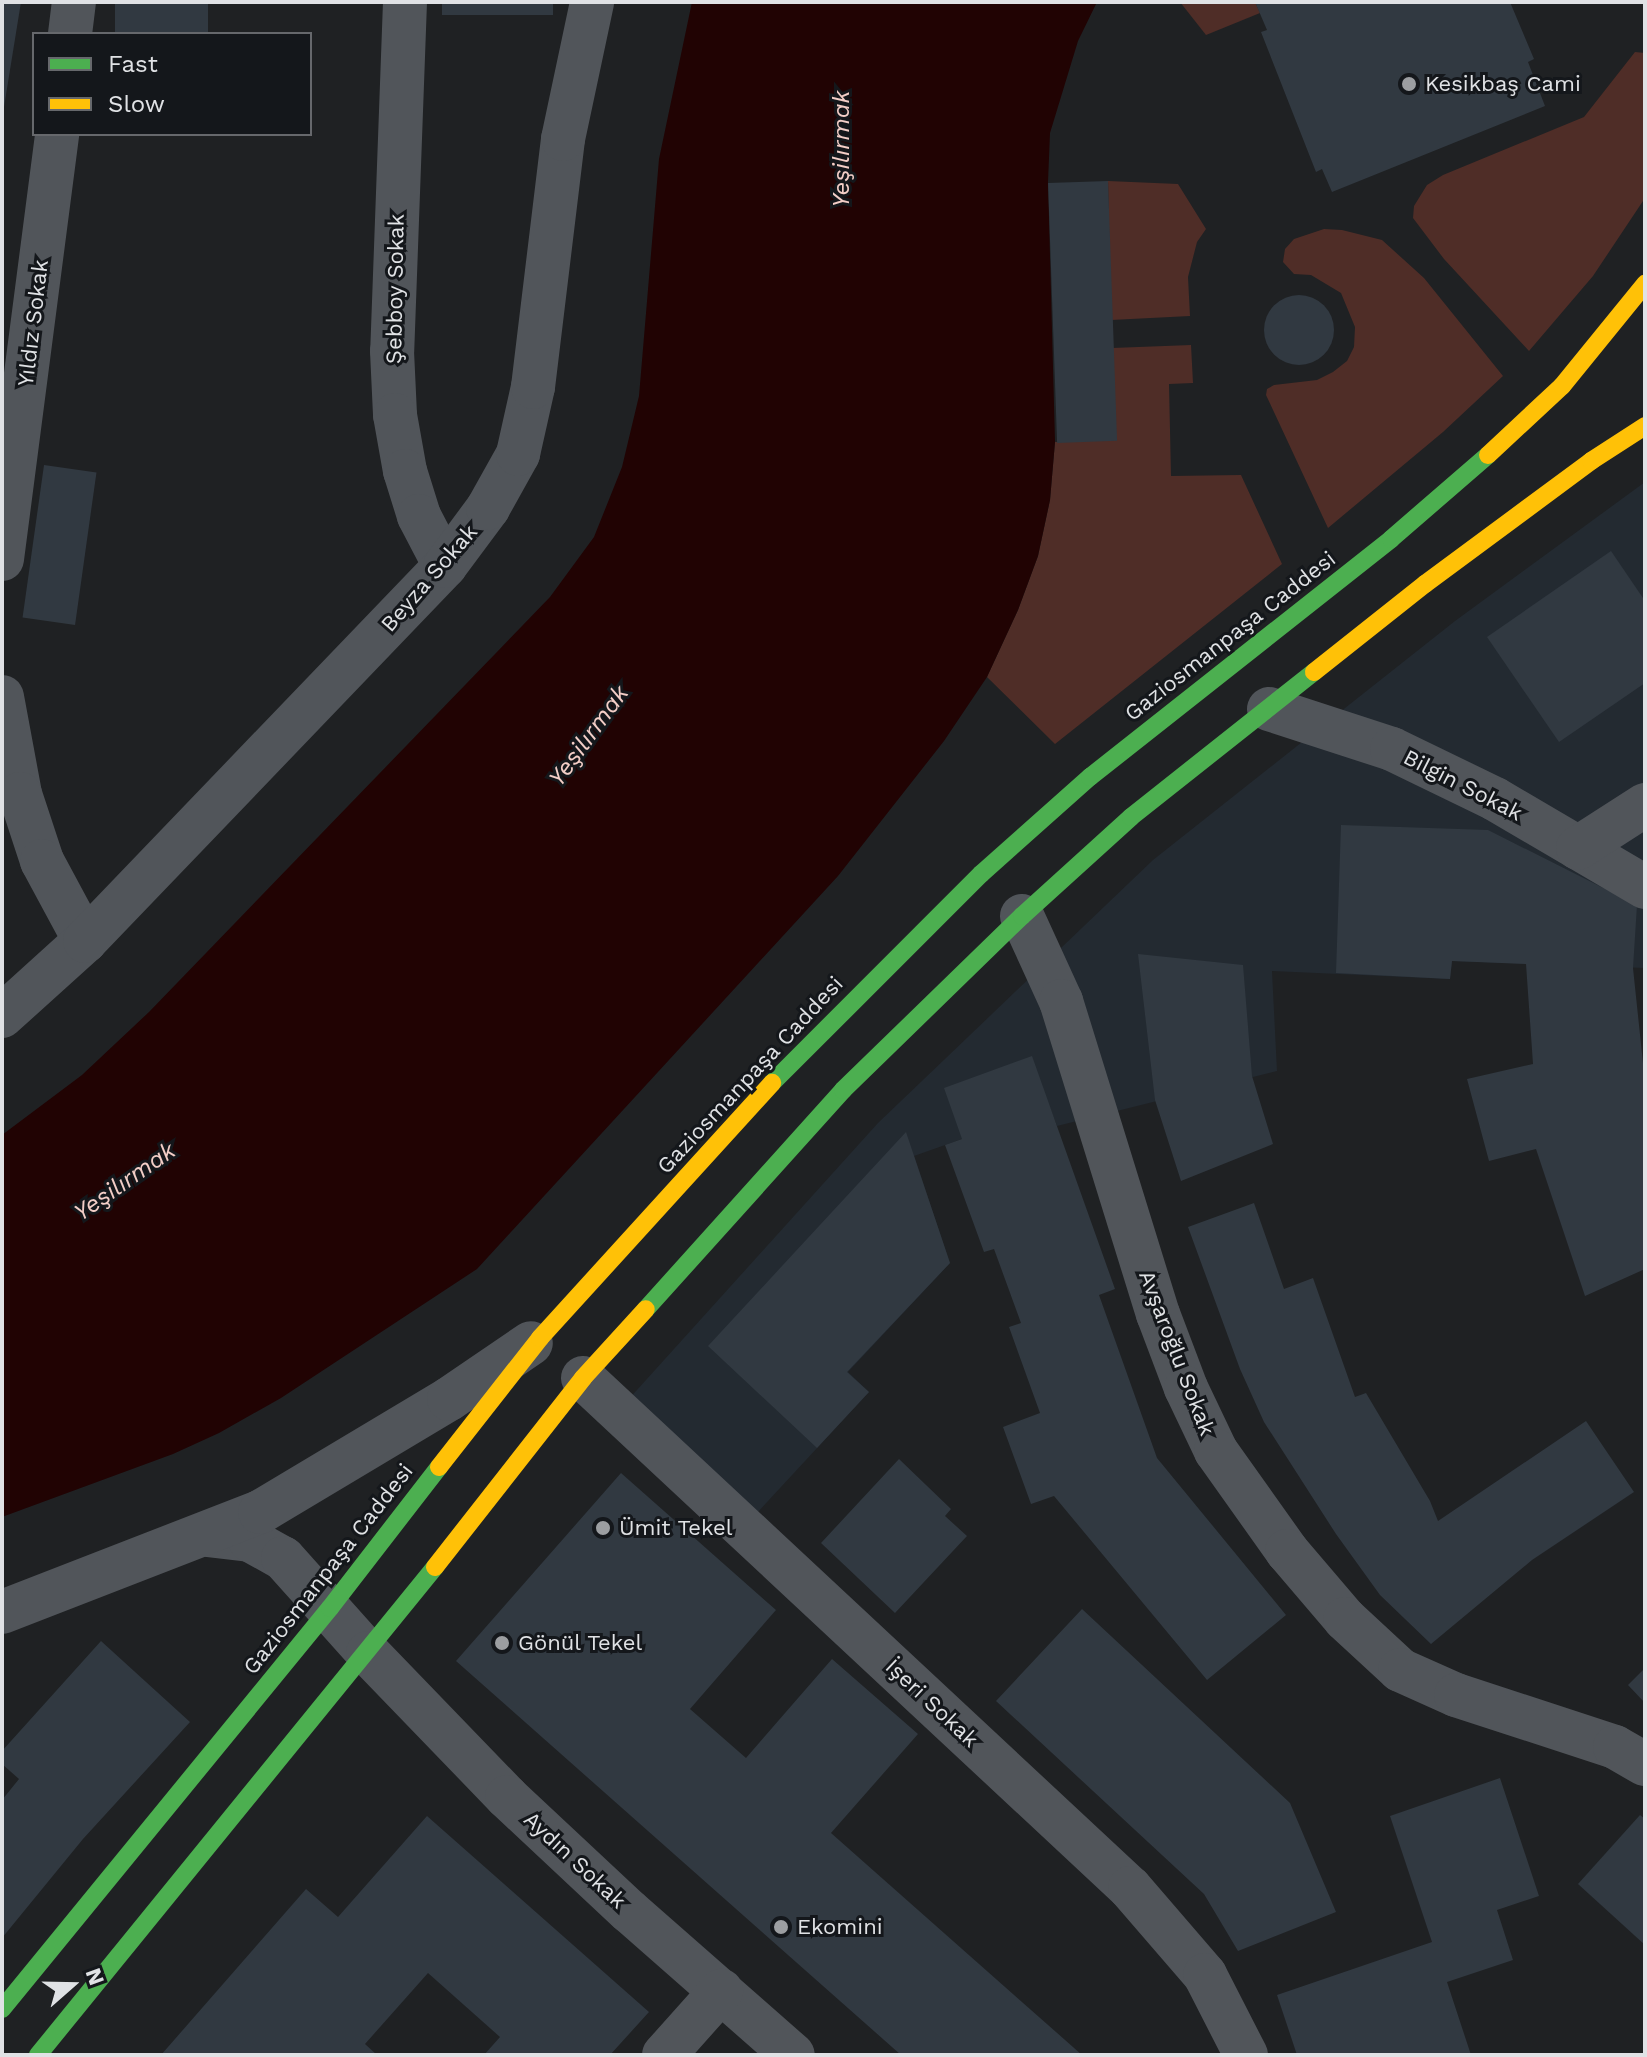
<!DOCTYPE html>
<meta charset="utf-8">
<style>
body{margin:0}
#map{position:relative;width:1647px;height:2057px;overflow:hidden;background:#1f2123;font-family:"Work Sans",sans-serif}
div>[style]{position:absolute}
.built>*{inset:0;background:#232a31}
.green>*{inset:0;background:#4f2d27}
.water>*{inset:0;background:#210303}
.building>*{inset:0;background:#313941;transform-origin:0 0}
.round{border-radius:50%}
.street>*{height:44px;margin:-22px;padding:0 22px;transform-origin:22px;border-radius:22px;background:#51555a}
.fast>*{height:18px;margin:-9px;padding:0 9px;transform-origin:9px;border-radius:9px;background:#4caf50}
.slow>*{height:18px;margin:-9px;padding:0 9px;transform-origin:9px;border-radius:9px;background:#ffc107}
.dots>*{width:22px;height:22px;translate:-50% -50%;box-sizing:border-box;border:4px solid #14171b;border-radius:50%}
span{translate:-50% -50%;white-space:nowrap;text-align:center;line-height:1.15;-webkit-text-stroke:6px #14171b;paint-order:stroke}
.poi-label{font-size:22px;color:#e0e2e5}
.left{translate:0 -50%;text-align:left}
.street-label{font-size:22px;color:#e0e2e5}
.water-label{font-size:24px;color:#f3cec7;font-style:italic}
.frame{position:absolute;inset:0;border:4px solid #e0e2e5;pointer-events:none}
.legend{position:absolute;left:32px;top:32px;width:280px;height:104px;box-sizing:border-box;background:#14171b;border:2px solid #66686c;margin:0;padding:10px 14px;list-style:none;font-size:24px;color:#e0e2e5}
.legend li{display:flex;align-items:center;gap:16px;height:40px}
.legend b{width:40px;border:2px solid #66686c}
.north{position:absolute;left:32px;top:1945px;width:80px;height:80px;-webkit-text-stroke:6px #14171b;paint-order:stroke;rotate:70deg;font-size:22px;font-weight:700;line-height:32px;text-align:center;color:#e0e2e5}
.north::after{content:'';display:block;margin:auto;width:28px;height:36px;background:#e0e2e5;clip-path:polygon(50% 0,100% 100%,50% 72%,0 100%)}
</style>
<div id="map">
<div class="built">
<div style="clip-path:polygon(1645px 482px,1645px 968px,1452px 961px,1450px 979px,1272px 971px,1277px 1071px,1057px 1126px,1050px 1108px,914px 1156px,950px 1263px,848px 1372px,869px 1392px,744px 1527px,618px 1411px,878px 1123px,1153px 860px,1455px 621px)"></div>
</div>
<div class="green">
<div style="clip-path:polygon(1180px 2px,1255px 2px,1260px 13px,1206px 35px)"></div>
<div style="clip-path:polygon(1635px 52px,1645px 53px,1645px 198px,1593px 276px,1529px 351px,1444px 259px,1413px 218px,1414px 206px,1427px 185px,1443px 175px,1584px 117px)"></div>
<div style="clip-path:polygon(1108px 181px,1178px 184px,1206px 229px,1197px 242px,1188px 277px,1190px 316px,1111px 320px)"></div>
<div style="clip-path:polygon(1324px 229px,1342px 230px,1382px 240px,1424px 278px,1503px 376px,1443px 432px,1328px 528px,1266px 395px,1267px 389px,1274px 385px,1317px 380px,1333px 372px,1347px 361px,1354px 347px,1355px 327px,1341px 293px,1311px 275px,1294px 274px,1283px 262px,1285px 249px,1294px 239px)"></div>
<div style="clip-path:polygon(1191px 345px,1193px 383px,1169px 384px,1171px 476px,1241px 475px,1282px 564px,1055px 744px,987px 677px,1018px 610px,1038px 556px,1050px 500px,1055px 442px,1115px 440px,1112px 348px)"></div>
</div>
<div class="water">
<div style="clip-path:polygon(692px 2px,1097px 2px,1078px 41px,1050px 133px,1048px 182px,1055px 442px,1050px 500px,1038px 556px,1018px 610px,987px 677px,944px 741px,838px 876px,477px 1269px,281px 1398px,219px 1433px,173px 1454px,2px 1517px,2px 1135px,82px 1075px,149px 1012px,550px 597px,594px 537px,622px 467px,639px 396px,659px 159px)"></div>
</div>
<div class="building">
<div style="clip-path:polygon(2px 2px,21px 2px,4px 107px,2px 107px)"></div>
<div style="left:115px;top:2px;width:93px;height:32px"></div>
<div style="left:442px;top:2px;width:111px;height:13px"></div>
<div style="clip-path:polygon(1255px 2px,1510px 2px,1534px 59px,1528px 62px,1545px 106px,1332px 192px,1322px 169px,1316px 172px,1261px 32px,1267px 30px)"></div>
<div style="left:1108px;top:181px;width:260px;height:60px;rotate:88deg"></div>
<div class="round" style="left:1264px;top:295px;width:70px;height:70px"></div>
<div style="left:44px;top:465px;width:53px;height:154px;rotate:8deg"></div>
<div style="clip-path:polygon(1611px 551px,1645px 601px,1645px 683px,1559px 742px,1487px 637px)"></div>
<div style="clip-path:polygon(1341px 825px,1488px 830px,1637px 905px,1633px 968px,1645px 1082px,1645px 1269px,1585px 1296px,1536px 1149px,1489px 1161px,1467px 1079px,1533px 1064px,1526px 964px,1452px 961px,1450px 979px,1336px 973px)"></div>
<div style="clip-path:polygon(1138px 954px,1243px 965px,1252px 1076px,1273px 1144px,1181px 1181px,1155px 1100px)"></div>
<div style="clip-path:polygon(1032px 1056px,1115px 1289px,1099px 1295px,1157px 1458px,1286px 1615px,1207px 1680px,1054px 1496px,1031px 1504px,1003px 1427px,1040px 1413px,1009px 1327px,1021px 1323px,994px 1249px,984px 1252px,945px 1145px,962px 1139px,944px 1088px)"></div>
<div style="clip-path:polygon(906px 1132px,950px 1263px,847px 1372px,869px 1392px,817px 1448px,708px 1346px)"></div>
<div style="clip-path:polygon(1254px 1203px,1284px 1289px,1313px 1278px,1355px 1397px,1366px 1393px,1430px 1501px,1438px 1521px,1586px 1421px,1634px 1492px,1532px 1560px,1431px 1644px,1380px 1595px,1336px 1534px,1264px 1422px,1240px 1369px,1188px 1227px)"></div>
<div style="clip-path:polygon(899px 1459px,951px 1509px,945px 1516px,967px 1536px,895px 1613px,821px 1543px)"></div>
<div style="clip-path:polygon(621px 1473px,776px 1610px,690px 1709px,746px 1758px,832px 1659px,918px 1734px,831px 1833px,1082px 2055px,901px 2055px,456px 1661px)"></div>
<div style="clip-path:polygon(1082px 1609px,1290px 1803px,1336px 1912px,1238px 1951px,1204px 1894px,996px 1701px)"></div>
<div style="clip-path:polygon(101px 1641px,190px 1722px,83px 1839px,2px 1938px,2px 1800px,19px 1779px,2px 1764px,2px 1751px)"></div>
<div style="clip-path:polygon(1645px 1668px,1645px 1703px,1628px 1685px)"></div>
<div style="clip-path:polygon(1500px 1778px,1539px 1896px,1497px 1910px,1513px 1960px,1447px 1982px,1471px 2055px,1297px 2055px,1277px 1995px,1432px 1942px,1390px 1816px)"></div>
<div style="clip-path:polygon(1640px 1815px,1645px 1819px,1645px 1945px,1578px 1884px)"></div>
<div style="clip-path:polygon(427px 1816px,649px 2012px,610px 2055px,484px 2055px,500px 2037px,428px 1973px,365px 2044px,377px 2055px,161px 2055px,306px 1889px,338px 1917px)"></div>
</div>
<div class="street">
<div style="left:405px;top:2px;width:349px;rotate:92.1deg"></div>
<div style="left:392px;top:351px;width:64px;rotate:87.3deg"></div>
<div style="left:395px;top:415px;width:57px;rotate:79.9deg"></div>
<div style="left:405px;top:471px;width:47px;rotate:72.7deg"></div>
<div style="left:419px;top:516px;width:56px;rotate:62.5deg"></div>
<div style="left:70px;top:34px;width:32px;rotate:-83deg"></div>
<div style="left:2px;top:559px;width:429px;rotate:-82.6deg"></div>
<div style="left:2px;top:697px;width:99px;rotate:79.5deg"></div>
<div style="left:20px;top:794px;width:71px;rotate:71.8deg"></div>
<div style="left:42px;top:861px;width:91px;rotate:61.7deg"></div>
<div style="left:1269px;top:709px;width:129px;rotate:18deg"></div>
<div style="left:1392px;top:749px;width:114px;rotate:25.9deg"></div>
<div style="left:1495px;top:799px;width:174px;rotate:30.4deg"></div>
<div style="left:1578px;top:848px;width:80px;rotate:-32.7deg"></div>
<div style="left:1022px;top:916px;width:94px;rotate:65.4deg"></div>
<div style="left:1061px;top:1001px;width:328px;rotate:72.8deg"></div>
<div style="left:1158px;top:1314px;width:79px;rotate:69.3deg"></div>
<div style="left:1186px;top:1388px;width:70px;rotate:64.5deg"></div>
<div style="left:1216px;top:1451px;width:123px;rotate:54.6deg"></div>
<div style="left:1287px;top:1551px;width:89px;rotate:49.5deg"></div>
<div style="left:1345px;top:1619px;width:75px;rotate:42.8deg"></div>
<div style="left:1400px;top:1670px;width:61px;rotate:24.1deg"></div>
<div style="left:1456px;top:1695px;width:167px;rotate:18.1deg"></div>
<div style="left:1615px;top:1747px;width:34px;rotate:30deg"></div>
<div style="left:2px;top:1016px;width:112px;rotate:-42.1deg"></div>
<div style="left:85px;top:941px;width:520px;rotate:-46.17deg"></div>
<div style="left:445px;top:566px;width:72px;rotate:-53.4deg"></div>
<div style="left:488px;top:508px;width:62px;rotate:-60.9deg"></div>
<div style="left:518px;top:454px;width:69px;rotate:-77.4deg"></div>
<div style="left:533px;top:387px;width:250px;rotate:-83.1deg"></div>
<div style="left:563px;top:139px;width:140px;rotate:-78deg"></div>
<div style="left:583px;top:1378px;width:748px;rotate:43deg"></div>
<div style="left:1130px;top:1888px;width:115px;rotate:49.2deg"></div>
<div style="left:1205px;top:1975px;width:90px;rotate:62.9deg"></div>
<div style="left:207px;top:1535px;width:43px;rotate:6.6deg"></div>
<div style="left:250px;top:1540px;width:38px;rotate:29deg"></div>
<div style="left:283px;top:1558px;width:127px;rotate:48.2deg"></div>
<div style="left:368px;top:1653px;width:200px;rotate:46deg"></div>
<div style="left:507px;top:1797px;width:167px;rotate:43.1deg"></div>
<div style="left:629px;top:1911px;width:218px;rotate:41.3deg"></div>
<div style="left:2px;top:1612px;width:277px;rotate:-21.2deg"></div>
<div style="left:260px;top:1512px;width:220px;rotate:-30.9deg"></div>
<div style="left:449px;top:1399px;width:99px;rotate:-34.3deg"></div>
<div style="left:664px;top:2055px;width:86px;rotate:-48.3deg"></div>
</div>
<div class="fast">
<div style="left:772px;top:1083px;width:296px;rotate:-45deg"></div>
<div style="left:981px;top:874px;width:146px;rotate:-41.7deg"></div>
<div style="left:1090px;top:777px;width:384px;rotate:-38.3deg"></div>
<div style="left:1391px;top:539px;width:128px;rotate:-40.9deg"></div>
<div style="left:646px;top:1309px;width:295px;rotate:-48deg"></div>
<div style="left:843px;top:1090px;width:250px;rotate:-44.2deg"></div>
<div style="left:1022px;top:916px;width:147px;rotate:-42.2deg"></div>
<div style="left:1131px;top:817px;width:233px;rotate:-38.4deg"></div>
<div style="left:2px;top:2009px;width:518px;rotate:-50.72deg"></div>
<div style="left:330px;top:1608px;width:178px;rotate:-52.3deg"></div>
<div style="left:38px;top:2055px;width:629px;rotate:-50.87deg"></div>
</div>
<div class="slow">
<div style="left:1488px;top:455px;width:101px;rotate:-43deg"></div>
<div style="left:1562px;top:386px;width:132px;rotate:-50.9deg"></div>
<div style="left:1314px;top:672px;width:142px;rotate:-38.4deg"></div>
<div style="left:1425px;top:584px;width:207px;rotate:-36.5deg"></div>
<div style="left:1591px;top:461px;width:64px;rotate:-32.9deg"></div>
<div style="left:439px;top:1467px;width:164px;rotate:-51.9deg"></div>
<div style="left:540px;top:1338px;width:345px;rotate:-47.7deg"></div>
<div style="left:435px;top:1567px;width:240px;rotate:-51.9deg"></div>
<div style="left:583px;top:1378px;width:93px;rotate:-47.6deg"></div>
</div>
<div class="dots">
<div style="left:1409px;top:84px;background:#9c9ea1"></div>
<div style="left:603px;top:1528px;background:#9c9ea1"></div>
<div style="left:502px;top:1643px;background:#9c9ea1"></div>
<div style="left:781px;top:1927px;background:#9c9ea1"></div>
</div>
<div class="poi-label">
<span class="left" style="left:1425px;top:84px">Kesikbaş Cami</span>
<span class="left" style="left:619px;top:1528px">Ümit Tekel</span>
<span class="left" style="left:518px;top:1643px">Gönül Tekel</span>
<span class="left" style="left:797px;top:1927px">Ekomini</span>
</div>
<div class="street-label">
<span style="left:395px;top:289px;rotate:-89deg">Şebboy Sokak</span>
<span style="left:33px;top:323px;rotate:-83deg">Yıldız Sokak</span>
<span style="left:429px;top:578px;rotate:-49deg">Beyza Sokak</span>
<span style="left:1230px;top:636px;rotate:-38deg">Gaziosmanpaşa Caddesi</span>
<span style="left:1463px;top:785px;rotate:27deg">Bilgin Sokak</span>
<span style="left:750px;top:1075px;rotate:-47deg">Gaziosmanpaşa Caddesi</span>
<span style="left:1177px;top:1353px;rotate:69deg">Avşaroğlu Sokak</span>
<span style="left:328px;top:1569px;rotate:-52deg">Gaziosmanpaşa Caddesi</span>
<span style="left:932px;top:1703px;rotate:43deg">İşeri Sokak</span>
<span style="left:575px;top:1860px;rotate:43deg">Aydın Sokak</span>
</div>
<div class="water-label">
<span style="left:842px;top:149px;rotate:-90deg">Yeşilırmak</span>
<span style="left:589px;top:736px;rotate:-54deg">Yeşilırmak</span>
<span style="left:125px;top:1182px;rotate:-35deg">Yeşilırmak</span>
</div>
<div class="frame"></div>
<ul class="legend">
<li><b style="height:10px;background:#4caf50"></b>Fast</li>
<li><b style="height:10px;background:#ffc107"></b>Slow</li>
</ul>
<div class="north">N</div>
</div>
